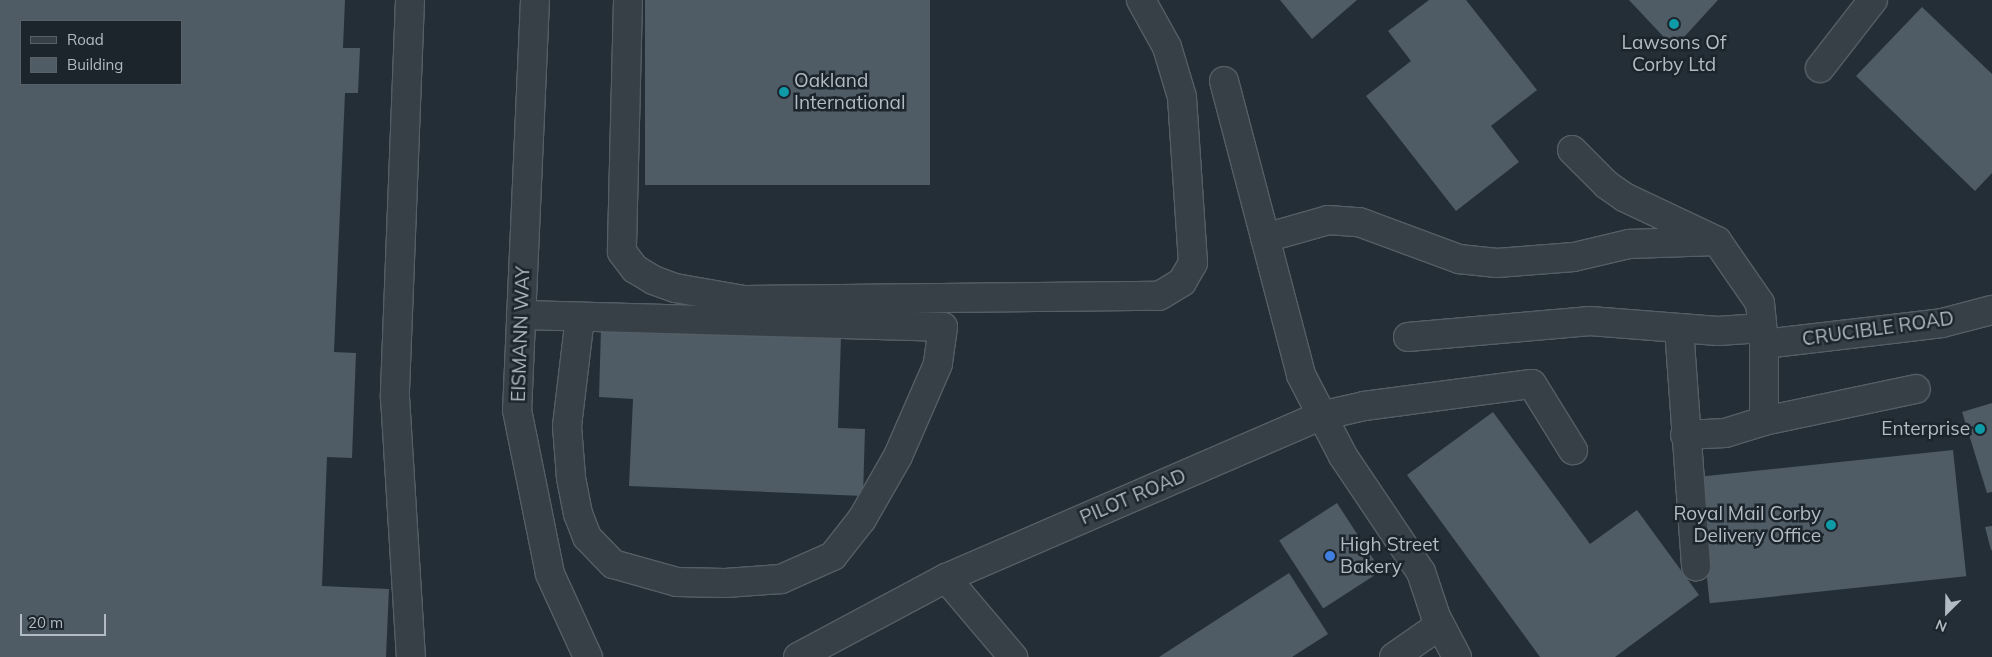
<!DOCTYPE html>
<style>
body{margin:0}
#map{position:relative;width:1992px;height:657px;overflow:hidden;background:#242e36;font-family:Mulish,sans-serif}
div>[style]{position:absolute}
.building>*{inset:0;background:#4f5b65;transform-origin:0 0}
.roads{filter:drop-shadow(1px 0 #555e65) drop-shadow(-1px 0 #555e65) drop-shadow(0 1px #555e65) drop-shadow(0 -1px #555e65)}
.minor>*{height:28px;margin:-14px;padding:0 14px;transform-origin:14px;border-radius:14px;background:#374047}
.dots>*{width:14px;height:14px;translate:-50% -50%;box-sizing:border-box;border:2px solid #1c252c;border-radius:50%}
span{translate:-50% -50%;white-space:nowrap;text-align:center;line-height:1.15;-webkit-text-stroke:5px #1c252c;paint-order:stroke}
.poi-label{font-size:19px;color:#b2bbc3}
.left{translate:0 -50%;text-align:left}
.right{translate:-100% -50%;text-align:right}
.street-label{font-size:19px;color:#b2bbc3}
.legend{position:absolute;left:20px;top:20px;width:162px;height:65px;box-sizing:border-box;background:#1c252c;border:1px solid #586168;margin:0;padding:6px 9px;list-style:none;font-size:15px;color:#b2bbc3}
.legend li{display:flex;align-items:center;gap:10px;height:25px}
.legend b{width:25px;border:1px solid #586168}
.north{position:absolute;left:1922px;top:587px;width:50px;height:50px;-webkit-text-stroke:4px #1c252c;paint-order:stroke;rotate:203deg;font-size:14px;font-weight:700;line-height:20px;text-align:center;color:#b2bbc3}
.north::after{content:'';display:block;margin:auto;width:18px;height:22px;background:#b2bbc3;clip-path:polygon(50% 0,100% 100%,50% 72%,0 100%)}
.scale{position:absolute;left:20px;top:614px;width:86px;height:22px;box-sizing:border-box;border:2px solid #b2bbc3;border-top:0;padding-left:6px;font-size:15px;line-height:18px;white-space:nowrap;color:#b2bbc3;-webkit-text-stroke:4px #1c252c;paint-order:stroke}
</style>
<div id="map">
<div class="building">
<div style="clip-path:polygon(evenodd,0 0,345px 0,343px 48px,360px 48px,358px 93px,345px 93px,334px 352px,356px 353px,352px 458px,327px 457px,322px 586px,389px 589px,386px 657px,0 657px,0 0,21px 21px,181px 21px,181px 84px,21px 84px,21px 21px)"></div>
<div style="left:645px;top:0;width:285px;height:185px"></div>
<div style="clip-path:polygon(1280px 0,1357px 0,1312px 39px)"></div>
<div style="clip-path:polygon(1429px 0,1466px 0,1537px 90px,1491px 126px,1519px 162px,1456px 211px,1366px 96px,1411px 61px,1388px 31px)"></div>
<div style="clip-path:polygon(1629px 0,1718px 0,1674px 48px)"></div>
<div style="clip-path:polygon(1922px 7px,1992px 74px,1992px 173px,1975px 191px,1856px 76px)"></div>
<div style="clip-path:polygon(601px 328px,841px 338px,838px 428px,865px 429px,863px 496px,629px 486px,633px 399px,599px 397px)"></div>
<div style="clip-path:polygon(1992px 403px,1992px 492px,1987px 493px,1962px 412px)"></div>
<div style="clip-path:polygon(1493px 412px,1590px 544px,1637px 510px,1699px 595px,1615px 657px,1540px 657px,1407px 475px)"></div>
<div style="left:1953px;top:450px;width:127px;height:258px;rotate:84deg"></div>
<div style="left:1337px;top:503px;width:81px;height:69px;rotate:57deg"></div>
<div style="clip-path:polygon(1992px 526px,1992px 550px,1991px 550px,1985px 527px)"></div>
<div style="clip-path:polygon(1289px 573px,1328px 634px,1292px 657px,1159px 657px)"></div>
</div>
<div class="roads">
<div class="minor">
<div style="left:410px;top:0;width:397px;rotate:92.2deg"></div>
<div style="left:395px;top:397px;width:260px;rotate:86.5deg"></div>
<div style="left:535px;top:0;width:410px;rotate:92.5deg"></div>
<div style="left:517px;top:410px;width:167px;rotate:78.6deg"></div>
<div style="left:550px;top:574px;width:91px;rotate:65.4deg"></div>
<div style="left:628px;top:0;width:252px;rotate:91.4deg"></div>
<div style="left:622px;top:252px;width:21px;rotate:53deg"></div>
<div style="left:635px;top:269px;width:21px;rotate:31deg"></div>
<div style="left:653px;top:280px;width:23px;rotate:20deg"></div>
<div style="left:675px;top:288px;width:70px;rotate:9.9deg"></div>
<div style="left:744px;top:300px;width:415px;rotate:-0.6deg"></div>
<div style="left:1159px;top:296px;width:27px;rotate:-31deg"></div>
<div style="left:1182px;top:282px;width:22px;rotate:-60deg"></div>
<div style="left:1193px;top:263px;width:166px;rotate:-93.8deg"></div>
<div style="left:1182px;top:97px;width:52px;rotate:-106.7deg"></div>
<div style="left:1167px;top:47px;width:54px;rotate:-119deg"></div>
<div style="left:1820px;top:68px;width:86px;rotate:-52.1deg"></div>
<div style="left:1224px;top:81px;width:304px;rotate:75.3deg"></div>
<div style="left:1301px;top:375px;width:91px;rotate:62.6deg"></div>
<div style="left:1343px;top:456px;width:140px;rotate:56.1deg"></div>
<div style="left:1421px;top:572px;width:47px;rotate:71.6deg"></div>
<div style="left:1436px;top:617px;width:45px;rotate:62.3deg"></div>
<div style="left:1572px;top:150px;width:49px;rotate:45deg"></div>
<div style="left:1607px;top:185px;width:21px;rotate:35deg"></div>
<div style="left:1624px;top:197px;width:103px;rotate:25.3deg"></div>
<div style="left:1717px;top:241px;width:75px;rotate:55.3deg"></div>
<div style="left:1760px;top:303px;width:41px;rotate:84.4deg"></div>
<div style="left:1764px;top:344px;width:77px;rotate:90deg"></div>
<div style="left:1764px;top:421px;width:41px;rotate:162.9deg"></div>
<div style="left:1725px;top:433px;width:40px;rotate:177.1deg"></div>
<div style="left:1265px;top:238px;width:66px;rotate:-15.9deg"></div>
<div style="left:1328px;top:220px;width:31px;rotate:4deg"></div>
<div style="left:1359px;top:222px;width:107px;rotate:20.3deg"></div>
<div style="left:1459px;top:259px;width:38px;rotate:6deg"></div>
<div style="left:1497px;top:263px;width:77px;rotate:-4.5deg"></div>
<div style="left:1574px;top:257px;width:57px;rotate:-13.3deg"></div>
<div style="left:1629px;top:244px;width:88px;rotate:-2deg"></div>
<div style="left:521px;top:315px;width:422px;rotate:1.6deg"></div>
<div style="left:943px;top:327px;width:37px;rotate:98deg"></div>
<div style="left:938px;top:364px;width:100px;rotate:113.5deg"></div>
<div style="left:898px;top:456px;width:73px;rotate:119.7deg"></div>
<div style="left:862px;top:519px;width:47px;rotate:128.1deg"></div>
<div style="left:833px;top:556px;width:57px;rotate:156.1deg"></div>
<div style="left:781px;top:579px;width:56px;rotate:175.9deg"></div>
<div style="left:725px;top:583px;width:48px;rotate:-178.8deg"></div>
<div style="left:677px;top:582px;width:66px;rotate:-164.3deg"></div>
<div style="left:613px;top:564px;width:37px;rotate:-134deg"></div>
<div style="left:587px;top:537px;width:25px;rotate:-111deg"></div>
<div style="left:578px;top:514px;width:38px;rotate:-101deg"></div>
<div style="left:571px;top:477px;width:51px;rotate:-94.5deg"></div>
<div style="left:567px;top:426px;width:110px;rotate:-83.2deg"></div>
<div style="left:1679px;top:328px;width:239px;rotate:85.9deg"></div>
<div style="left:1408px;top:337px;width:183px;rotate:-5deg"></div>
<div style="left:1590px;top:321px;width:128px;rotate:4.5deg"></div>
<div style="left:1718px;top:331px;width:44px;rotate:-3.9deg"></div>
<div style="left:1764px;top:344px;width:179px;rotate:-6.7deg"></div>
<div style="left:1942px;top:323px;width:52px;rotate:-14.6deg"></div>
<div style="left:1764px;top:421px;width:155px;rotate:-11.9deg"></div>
<div style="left:946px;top:578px;width:408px;rotate:-23.4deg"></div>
<div style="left:1320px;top:416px;width:45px;rotate:-12.8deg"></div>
<div style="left:1364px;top:406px;width:169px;rotate:-7.5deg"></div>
<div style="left:1532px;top:384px;width:78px;rotate:58.2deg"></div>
<div style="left:798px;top:657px;width:168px;rotate:-28.1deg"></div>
<div style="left:946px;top:578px;width:104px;rotate:49.7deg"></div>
<div style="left:1394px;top:657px;width:56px;rotate:-34.8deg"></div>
</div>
</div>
<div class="dots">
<div style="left:1674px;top:24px;background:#0f9aa8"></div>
<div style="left:784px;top:92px;background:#0f9aa8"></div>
<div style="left:1980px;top:429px;background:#0f9aa8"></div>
<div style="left:1831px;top:525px;background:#0f9aa8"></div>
<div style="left:1330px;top:556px;background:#3f7fe0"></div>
</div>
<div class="poi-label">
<span style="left:1674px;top:54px">Lawsons Of<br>Corby Ltd</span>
<span class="left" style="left:794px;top:92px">Oakland<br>International</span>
<span class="right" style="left:1970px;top:429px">Enterprise</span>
<span class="right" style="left:1821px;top:525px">Royal Mail Corby<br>Delivery Office</span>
<span class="left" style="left:1340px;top:556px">High Street<br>Bakery</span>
</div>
<div class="street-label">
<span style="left:1878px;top:329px;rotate:-8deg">CRUCIBLE ROAD</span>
<span style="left:521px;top:334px;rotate:-88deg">EISMANN WAY</span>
<span style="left:1133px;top:497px;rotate:-23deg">PILOT ROAD</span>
</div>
<ul class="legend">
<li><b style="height:6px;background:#374047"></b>Road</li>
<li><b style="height:14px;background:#4f5b65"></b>Building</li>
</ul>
<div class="north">N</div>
<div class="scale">20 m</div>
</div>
